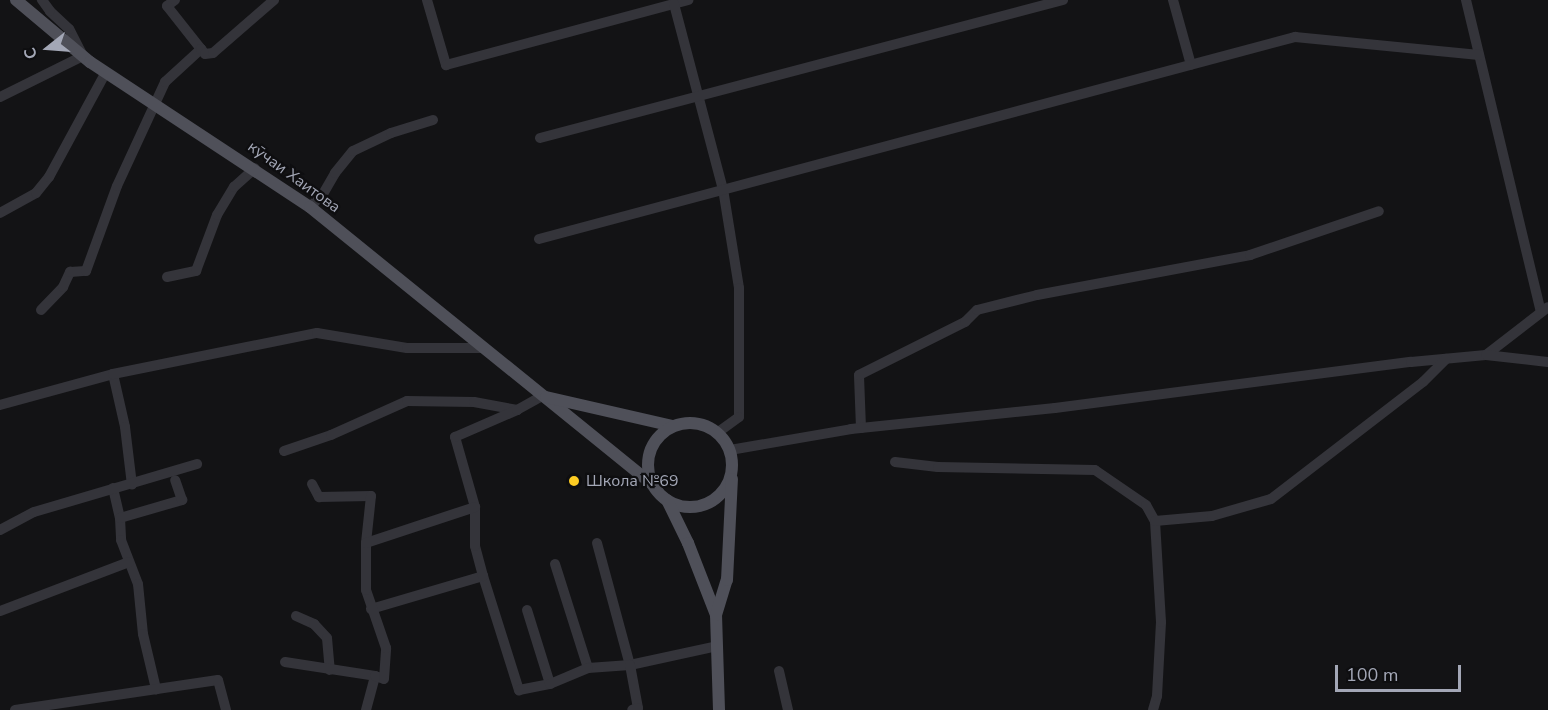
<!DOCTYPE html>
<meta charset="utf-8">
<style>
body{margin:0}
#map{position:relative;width:1548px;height:710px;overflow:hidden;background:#131315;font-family:"Nunito Sans",sans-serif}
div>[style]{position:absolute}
.minor>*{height:10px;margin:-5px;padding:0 5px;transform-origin:5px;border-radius:5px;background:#34343a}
.major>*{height:12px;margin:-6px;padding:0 6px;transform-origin:6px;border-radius:6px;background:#4f5059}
.major>.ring{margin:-6px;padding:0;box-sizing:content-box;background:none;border:12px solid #4f5059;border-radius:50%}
.dots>*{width:16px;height:16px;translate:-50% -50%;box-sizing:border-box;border:3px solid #0e0e10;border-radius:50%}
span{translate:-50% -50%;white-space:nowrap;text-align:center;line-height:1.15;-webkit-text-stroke:4.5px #0e0e10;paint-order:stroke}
.street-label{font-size:16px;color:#a3a7b6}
.poi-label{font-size:16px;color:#a3a7b6}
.left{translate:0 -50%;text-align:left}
.north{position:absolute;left:18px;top:18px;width:60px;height:60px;-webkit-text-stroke:4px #0e0e10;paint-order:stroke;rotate:253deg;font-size:16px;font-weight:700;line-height:24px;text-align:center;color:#a3a7b6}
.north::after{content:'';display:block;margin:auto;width:21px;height:27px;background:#a3a7b6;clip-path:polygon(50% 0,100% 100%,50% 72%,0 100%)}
.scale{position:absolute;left:1335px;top:665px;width:126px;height:27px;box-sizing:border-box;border:3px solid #a3a7b6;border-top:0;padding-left:8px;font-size:18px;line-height:21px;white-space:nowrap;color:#a3a7b6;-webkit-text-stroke:4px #0e0e10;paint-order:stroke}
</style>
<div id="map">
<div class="minor">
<div style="left:175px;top:0;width:10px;rotate:143deg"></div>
<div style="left:167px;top:6px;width:55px;rotate:51.7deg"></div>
<div style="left:427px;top:0;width:68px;rotate:73.7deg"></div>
<div style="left:446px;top:65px;width:251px;rotate:-15deg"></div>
<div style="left:1173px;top:0;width:67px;rotate:74.5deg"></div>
<div style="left:1466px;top:0;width:321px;rotate:76.5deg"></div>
<div style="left:674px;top:4px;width:191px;rotate:75.2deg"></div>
<div style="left:723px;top:189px;width:100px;rotate:80.8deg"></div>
<div style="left:739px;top:288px;width:129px;rotate:90deg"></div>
<div style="left:739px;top:417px;width:27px;rotate:144deg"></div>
<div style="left:0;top:97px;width:93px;rotate:-26.3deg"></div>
<div style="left:83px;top:56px;width:30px;rotate:-117deg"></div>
<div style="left:69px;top:29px;width:26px;rotate:-137deg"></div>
<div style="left:50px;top:11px;width:14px;rotate:-126deg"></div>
<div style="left:540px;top:138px;width:541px;rotate:-14.78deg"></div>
<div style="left:310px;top:207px;width:18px;rotate:-45deg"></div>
<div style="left:323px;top:194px;width:24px;rotate:-60deg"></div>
<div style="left:335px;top:173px;width:28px;rotate:-51deg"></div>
<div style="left:353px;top:151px;width:42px;rotate:-25.3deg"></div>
<div style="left:391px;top:133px;width:44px;rotate:-17.2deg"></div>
<div style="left:0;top:213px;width:41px;rotate:-29.1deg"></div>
<div style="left:36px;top:193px;width:21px;rotate:-51deg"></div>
<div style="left:49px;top:177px;width:119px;rotate:-61.5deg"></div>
<div style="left:539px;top:239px;width:783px;rotate:-14.96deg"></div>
<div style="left:1295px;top:37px;width:185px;rotate:5.6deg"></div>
<div style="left:167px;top:277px;width:30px;rotate:-12deg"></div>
<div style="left:196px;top:271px;width:60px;rotate:-69.4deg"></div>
<div style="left:217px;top:215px;width:33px;rotate:-59deg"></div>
<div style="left:234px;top:187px;width:28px;rotate:-42deg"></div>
<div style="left:41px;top:310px;width:32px;rotate:-46deg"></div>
<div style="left:63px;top:287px;width:17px;rotate:-65deg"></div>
<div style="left:70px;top:272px;width:16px;rotate:-4deg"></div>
<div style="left:86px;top:271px;width:90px;rotate:-70deg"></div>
<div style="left:117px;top:186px;width:115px;rotate:-65.2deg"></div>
<div style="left:165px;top:82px;width:49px;rotate:-42.5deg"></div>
<div style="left:201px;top:49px;width:6px;rotate:51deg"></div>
<div style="left:205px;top:54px;width:8px;rotate:-7deg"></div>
<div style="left:213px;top:53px;width:81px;rotate:-41deg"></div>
<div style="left:1486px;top:355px;width:78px;rotate:-37.7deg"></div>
<div style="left:113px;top:374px;width:54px;rotate:77.2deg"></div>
<div style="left:125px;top:427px;width:58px;rotate:83.1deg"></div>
<div style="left:0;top:405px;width:117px;rotate:-15.3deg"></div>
<div style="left:113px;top:374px;width:208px;rotate:-11.4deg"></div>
<div style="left:317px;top:333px;width:91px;rotate:9.5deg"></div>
<div style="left:407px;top:348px;width:74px"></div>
<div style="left:861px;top:428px;width:53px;rotate:-92.2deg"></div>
<div style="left:859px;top:375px;width:119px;rotate:-26.6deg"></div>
<div style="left:965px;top:322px;width:17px;rotate:-45deg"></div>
<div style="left:977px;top:310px;width:62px;rotate:-14deg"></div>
<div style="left:1037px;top:295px;width:217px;rotate:-10.6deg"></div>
<div style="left:1250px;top:255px;width:136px;rotate:-18.8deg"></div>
<div style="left:730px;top:450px;width:123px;rotate:-9.8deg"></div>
<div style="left:851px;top:429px;width:205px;rotate:-5.9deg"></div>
<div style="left:1055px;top:408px;width:359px;rotate:-7.4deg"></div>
<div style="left:1411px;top:362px;width:75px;rotate:-5.3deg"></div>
<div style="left:1486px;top:355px;width:62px;rotate:6.4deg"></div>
<div style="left:284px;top:451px;width:50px;rotate:-18.8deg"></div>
<div style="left:331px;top:435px;width:83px;rotate:-24.1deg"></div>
<div style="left:407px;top:401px;width:67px;rotate:0.9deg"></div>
<div style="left:474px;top:402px;width:44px;rotate:10.5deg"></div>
<div style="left:895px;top:462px;width:43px;rotate:6.6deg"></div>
<div style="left:938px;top:467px;width:157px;rotate:1.1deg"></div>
<div style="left:1095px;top:470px;width:62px;rotate:34.5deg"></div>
<div style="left:1146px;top:505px;width:18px;rotate:61deg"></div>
<div style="left:312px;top:484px;width:15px;rotate:62deg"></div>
<div style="left:319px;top:497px;width:52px;rotate:-1.1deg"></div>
<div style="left:371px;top:496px;width:47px;rotate:96.1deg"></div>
<div style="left:113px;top:488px;width:31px;rotate:77deg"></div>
<div style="left:120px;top:518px;width:22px;rotate:87deg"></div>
<div style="left:121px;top:540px;width:47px;rotate:68.9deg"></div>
<div style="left:138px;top:584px;width:50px;rotate:84.3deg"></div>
<div style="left:143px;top:634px;width:57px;rotate:76.7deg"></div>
<div style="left:120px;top:518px;width:65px;rotate:-16.2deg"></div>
<div style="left:182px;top:500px;width:21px;rotate:-109deg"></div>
<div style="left:0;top:530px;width:38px;rotate:-28deg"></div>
<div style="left:34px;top:512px;width:170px;rotate:-16.4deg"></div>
<div style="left:597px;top:543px;width:126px;rotate:74.9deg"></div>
<div style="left:630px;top:665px;width:89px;rotate:-12.3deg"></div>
<div style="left:555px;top:564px;width:109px;rotate:72.4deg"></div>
<div style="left:588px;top:668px;width:42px;rotate:-4.1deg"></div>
<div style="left:630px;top:665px;width:44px;rotate:79.5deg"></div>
<div style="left:638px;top:708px;width:6px;rotate:162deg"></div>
<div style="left:483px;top:576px;width:120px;rotate:72.5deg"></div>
<div style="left:519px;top:690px;width:32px;rotate:-11deg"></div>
<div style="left:371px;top:609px;width:117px;rotate:-16.4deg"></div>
<div style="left:483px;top:576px;width:31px;rotate:-105deg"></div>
<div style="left:475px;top:546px;width:39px;rotate:-90deg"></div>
<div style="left:475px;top:507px;width:73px;rotate:-105.9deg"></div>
<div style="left:455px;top:437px;width:68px;rotate:-23.5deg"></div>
<div style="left:517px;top:410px;width:29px;rotate:-29deg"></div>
<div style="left:527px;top:610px;width:77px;rotate:72.7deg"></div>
<div style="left:550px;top:684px;width:41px;rotate:-22.8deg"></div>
<div style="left:0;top:611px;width:138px;rotate:-20.8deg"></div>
<div style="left:296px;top:616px;width:20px;rotate:24deg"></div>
<div style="left:314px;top:624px;width:19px;rotate:47deg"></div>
<div style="left:327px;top:638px;width:32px;rotate:85deg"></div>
<div style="left:285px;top:662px;width:91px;rotate:8.8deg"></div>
<div style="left:779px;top:671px;width:40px;rotate:77deg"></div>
<div style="left:15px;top:710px;width:205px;rotate:-8.4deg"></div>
<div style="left:218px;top:680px;width:31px;rotate:75deg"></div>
<div style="left:366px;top:710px;width:35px;rotate:-75deg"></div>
<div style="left:375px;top:676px;width:9px;rotate:18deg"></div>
<div style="left:384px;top:679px;width:31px;rotate:-86deg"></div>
<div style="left:386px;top:648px;width:61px;rotate:-109deg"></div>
<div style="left:366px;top:590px;width:47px;rotate:-90deg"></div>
<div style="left:366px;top:543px;width:115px;rotate:-18.3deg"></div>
<div style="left:1153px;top:710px;width:15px;rotate:-74deg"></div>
<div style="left:1157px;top:696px;width:74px;rotate:-86.9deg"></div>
<div style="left:1161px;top:622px;width:101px;rotate:-93.4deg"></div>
<div style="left:1155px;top:521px;width:57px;rotate:-5deg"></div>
<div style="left:1212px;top:516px;width:61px;rotate:-16.1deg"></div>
<div style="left:1271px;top:499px;width:192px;rotate:-37.6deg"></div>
<div style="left:1423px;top:382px;width:33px;rotate:-45deg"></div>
</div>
<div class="major">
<div style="left:16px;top:0;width:97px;rotate:40deg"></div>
<div style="left:90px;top:62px;width:263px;rotate:33.4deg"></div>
<div style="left:310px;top:207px;width:443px;rotate:39deg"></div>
<div style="left:546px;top:397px;width:130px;rotate:12.9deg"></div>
<div class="ring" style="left:648px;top:423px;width:72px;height:72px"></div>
<div style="left:667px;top:500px;width:48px;rotate:64deg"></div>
<div style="left:688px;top:543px;width:77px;rotate:68.7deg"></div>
<div style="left:719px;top:710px;width:95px;rotate:-91.8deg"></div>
<div style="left:716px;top:615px;width:37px;rotate:-73deg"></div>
<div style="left:727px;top:580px;width:101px;rotate:-87.2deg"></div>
</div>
<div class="dots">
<div style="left:574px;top:481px;background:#fdcc23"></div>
</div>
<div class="street-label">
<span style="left:294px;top:177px;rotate:36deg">кӯчаи Хаитова</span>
</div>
<div class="poi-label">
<span class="left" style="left:586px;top:481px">Школа №69</span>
</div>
<div class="north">С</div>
<div class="scale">100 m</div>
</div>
